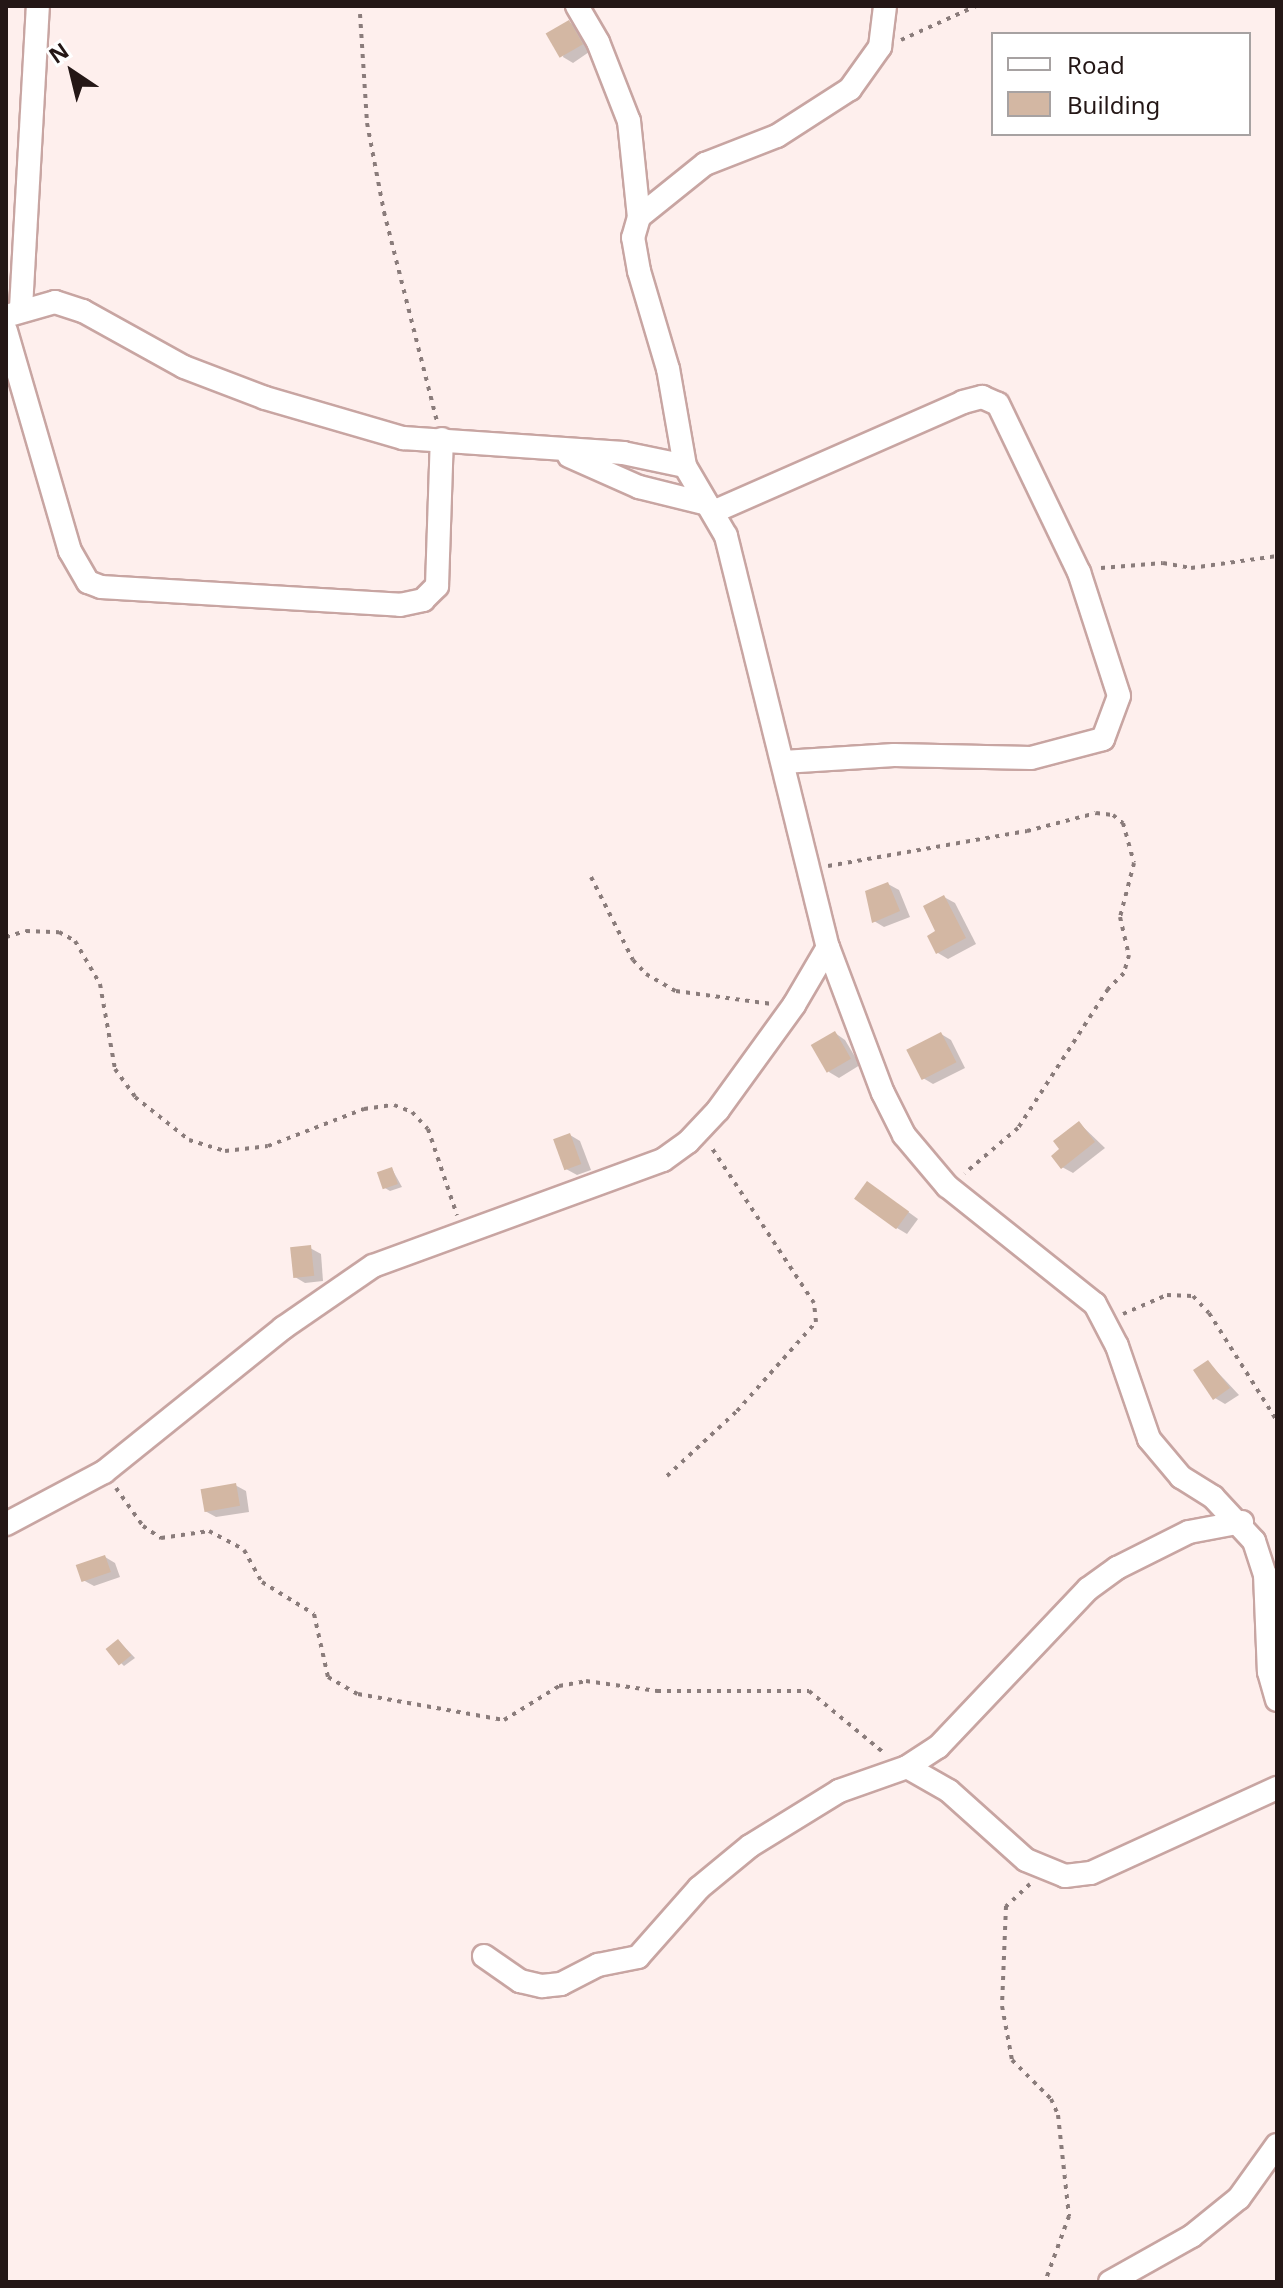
<!DOCTYPE html>
<style>
body{margin:0}
#map{position:relative;width:1283px;height:2288px;overflow:hidden;background:#feefed;font-family:"Noto Sans",sans-serif}
div>[style]{position:absolute}
.shadow>*{inset:0;background:#0003}
.building>*{inset:0;background:#d3b7a3;transform-origin:0 0}
.path>*{height:4px;margin-top:-2px;transform-origin:0;background:repeating-linear-gradient(90deg,#8a7c7b 0 4px,transparent 0 10px)}
.roads{filter:drop-shadow(2px 0 #c8a5a2) drop-shadow(-2px 0 #c8a5a2) drop-shadow(0 2px #c8a5a2) drop-shadow(0 -2px #c8a5a2)}
.minor>*{height:22px;margin:-11px;padding:0 11px;transform-origin:11px;border-radius:11px;background:#fff}
span{translate:-50% -50%;white-space:nowrap;text-align:center;line-height:1.15;-webkit-text-stroke:8px #fff;paint-order:stroke}
.frame{position:absolute;inset:0;border:8px solid #241716;pointer-events:none}
.legend{position:absolute;left:991px;top:32px;width:260px;height:104px;box-sizing:border-box;background:#fff;border:2px solid #a7a2a2;margin:0;padding:10px 14px;list-style:none;font-size:24px;color:#241716}
.legend li{display:flex;align-items:center;gap:16px;height:40px}
.legend b{width:40px;border:2px solid #a7a2a2}
.north{position:absolute;left:32px;top:32px;width:80px;height:80px;-webkit-text-stroke:6px #fff;paint-order:stroke;rotate:325deg;font-size:22px;font-weight:700;line-height:32px;text-align:center;color:#241716}
.north::after{content:'';display:block;margin:auto;width:28px;height:36px;background:#241716;clip-path:polygon(50% 0,100% 100%,50% 72%,0 100%)}
</style>
<div id="map">
<div class="shadow">
<div style="clip-path:polygon(569px 22px,579px 28px,592px 50px,573px 63px,563px 57px)"></div>
<div style="clip-path:polygon(888px 884px,899px 890px,910px 917px,884px 927px,874px 921px)"></div>
<div style="clip-path:polygon(944px 897px,955px 903px,976px 944px,948px 959px,938px 953px)"></div>
<div style="clip-path:polygon(835px 1033px,845px 1040px,860px 1065px,839px 1078px,829px 1072px)"></div>
<div style="clip-path:polygon(941px 1034px,951px 1040px,965px 1068px,933px 1084px,923px 1078px)"></div>
<div style="clip-path:polygon(1079px 1123px,1105px 1148px,1073px 1173px,1062px 1167px,1062px 1150px)"></div>
<div style="clip-path:polygon(570px 1135px,580px 1141px,591px 1170px,577px 1175px,566px 1169px)"></div>
<div style="clip-path:polygon(392px 1169px,402px 1187px,390px 1191px,385px 1188px)"></div>
<div style="clip-path:polygon(878px 1190px,918px 1219px,907px 1234px,897px 1228px)"></div>
<div style="clip-path:polygon(310px 1248px,321px 1254px,323px 1281px,305px 1283px,295px 1277px)"></div>
<div style="clip-path:polygon(1208px 1362px,1239px 1395px,1225px 1404px,1215px 1398px)"></div>
<div style="clip-path:polygon(235px 1485px,246px 1491px,249px 1512px,216px 1517px,205px 1511px)"></div>
<div style="clip-path:polygon(105px 1557px,115px 1563px,120px 1577px,94px 1586px,83px 1580px)"></div>
<div style="clip-path:polygon(119px 1641px,135px 1658px,124px 1666px,108px 1650px)"></div>
</div>
<div class="building">
<div style="left:569px;top:20px;width:28px;height:27px;rotate:60deg"></div>
<div style="clip-path:polygon(888px 882px,900px 911px,872px 923px,865px 891px)"></div>
<div style="clip-path:polygon(944px 895px,966px 938px,936px 954px,927px 936px,935px 931px,923px 906px)"></div>
<div style="left:835px;top:1031px;width:32px;height:28px;rotate:60deg"></div>
<div style="left:941px;top:1032px;width:34px;height:39px;rotate:63deg"></div>
<div style="clip-path:polygon(1079px 1121px,1095px 1142px,1061px 1169px,1051px 1156px,1059px 1149px,1053px 1141px)"></div>
<div style="left:570px;top:1133px;width:33px;height:18px;rotate:70deg"></div>
<div style="left:392px;top:1167px;width:18px;height:16px;rotate:71deg"></div>
<div style="left:867px;top:1181px;width:52px;height:22px;rotate:36deg"></div>
<div style="left:311px;top:1245px;width:31px;height:21px;rotate:84deg"></div>
<div style="clip-path:polygon(1208px 1360px,1230px 1388px,1213px 1400px,1193px 1370px)"></div>
<div style="left:236px;top:1483px;width:23px;height:36px;rotate:80deg"></div>
<div style="left:105px;top:1555px;width:18px;height:31px;rotate:71deg"></div>
<div style="left:118px;top:1639px;width:21px;height:16px;rotate:51deg"></div>
</div>
<div class="path">
<div style="left:360px;top:14px;width:109px;rotate:86.3deg"></div>
<div style="left:367px;top:123px;width:91px;rotate:79.2deg"></div>
<div style="left:384px;top:212px;width:216px;rotate:75.8deg"></div>
<div style="left:901px;top:40px;width:82px;rotate:-24.4deg"></div>
<div style="left:1101px;top:568px;width:62px;rotate:-4.6deg"></div>
<div style="left:1163px;top:563px;width:28px;rotate:10deg"></div>
<div style="left:1191px;top:568px;width:87px;rotate:-7.9deg"></div>
<div style="left:828px;top:866px;width:202px;rotate:-10deg"></div>
<div style="left:1027px;top:831px;width:71px;rotate:-14.6deg"></div>
<div style="left:1096px;top:813px;width:17px;rotate:7deg"></div>
<div style="left:1113px;top:815px;width:13px;rotate:39deg"></div>
<div style="left:1123px;top:823px;width:41px;rotate:74.6deg"></div>
<div style="left:1134px;top:863px;width:56px;rotate:104.5deg"></div>
<div style="left:1120px;top:917px;width:39px;rotate:77deg"></div>
<div style="left:1129px;top:955px;width:19px;rotate:106deg"></div>
<div style="left:1124px;top:973px;width:23px;rotate:135deg"></div>
<div style="left:1108px;top:989px;width:166px;rotate:122.9deg"></div>
<div style="left:1018px;top:1128px;width:70px;rotate:139.7deg"></div>
<div style="left:591px;top:877px;width:93px;rotate:63.2deg"></div>
<div style="left:633px;top:960px;width:19px;rotate:47deg"></div>
<div style="left:646px;top:974px;width:34px;rotate:30deg"></div>
<div style="left:676px;top:991px;width:97px;rotate:7.7deg"></div>
<div style="left:6px;top:937px;width:21px;rotate:-17deg"></div>
<div style="left:26px;top:931px;width:33px;rotate:2deg"></div>
<div style="left:59px;top:932px;width:18px;rotate:29deg"></div>
<div style="left:75px;top:941px;width:50px;rotate:59.8deg"></div>
<div style="left:100px;top:984px;width:86px;rotate:80deg"></div>
<div style="left:115px;top:1069px;width:34px;rotate:54deg"></div>
<div style="left:135px;top:1097px;width:69px;rotate:38.5deg"></div>
<div style="left:189px;top:1140px;width:38px;rotate:17deg"></div>
<div style="left:225px;top:1151px;width:43px;rotate:-6.6deg"></div>
<div style="left:268px;top:1146px;width:103px;rotate:-21.1deg"></div>
<div style="left:364px;top:1109px;width:30px;rotate:-8deg"></div>
<div style="left:394px;top:1105px;width:19px;rotate:21deg"></div>
<div style="left:412px;top:1112px;width:23px;rotate:47deg"></div>
<div style="left:428px;top:1129px;width:91px;rotate:71.4deg"></div>
<div style="left:1123px;top:1314px;width:48px;rotate:-23.4deg"></div>
<div style="left:1167px;top:1295px;width:26px;rotate:2deg"></div>
<div style="left:1193px;top:1296px;width:23px;rotate:47deg"></div>
<div style="left:1209px;top:1313px;width:128px;rotate:57.8deg"></div>
<div style="left:667px;top:1476px;width:96px;rotate:-42.9deg"></div>
<div style="left:737px;top:1411px;width:119px;rotate:-48.4deg"></div>
<div style="left:816px;top:1322px;width:19px;rotate:-96deg"></div>
<div style="left:814px;top:1303px;width:187px;rotate:-123.4deg"></div>
<div style="left:116px;top:1488px;width:47px;rotate:54.6deg"></div>
<div style="left:143px;top:1526px;width:22px;rotate:34deg"></div>
<div style="left:161px;top:1538px;width:49px;rotate:-8.3deg"></div>
<div style="left:209px;top:1531px;width:40px;rotate:28deg"></div>
<div style="left:244px;top:1550px;width:37px;rotate:61deg"></div>
<div style="left:262px;top:1582px;width:61px;rotate:31.6deg"></div>
<div style="left:314px;top:1614px;width:65px;rotate:77.5deg"></div>
<div style="left:328px;top:1677px;width:34px;rotate:30deg"></div>
<div style="left:358px;top:1694px;width:148px;rotate:10.1deg"></div>
<div style="left:504px;top:1720px;width:65px;rotate:-31.7deg"></div>
<div style="left:559px;top:1686px;width:27px;rotate:-10deg"></div>
<div style="left:586px;top:1681px;width:72px;rotate:8deg"></div>
<div style="left:657px;top:1691px;width:152px"></div>
<div style="left:809px;top:1691px;width:97px;rotate:39.6deg"></div>
<div style="left:1030px;top:1884px;width:33px;rotate:137deg"></div>
<div style="left:1006px;top:1906px;width:100px;rotate:92.3deg"></div>
<div style="left:1002px;top:2006px;width:55px;rotate:79.5deg"></div>
<div style="left:1012px;top:2060px;width:55px;rotate:45deg"></div>
<div style="left:1051px;top:2099px;width:17px;rotate:66deg"></div>
<div style="left:1058px;top:2115px;width:102px;rotate:83.8deg"></div>
<div style="left:1069px;top:2216px;width:70px;rotate:110deg"></div>
</div>
<div class="roads">
<div class="minor">
<div style="left:577px;top:6px;width:42px;rotate:59.7deg"></div>
<div style="left:598px;top:42px;width:85px;rotate:68.6deg"></div>
<div style="left:629px;top:121px;width:97px;rotate:84.1deg"></div>
<div style="left:21px;top:308px;width:302px;rotate:-86.8deg"></div>
<div style="left:6px;top:316px;width:51px;rotate:-15.9deg"></div>
<div style="left:55px;top:302px;width:29px;rotate:18deg"></div>
<div style="left:83px;top:311px;width:115px;rotate:29deg"></div>
<div style="left:184px;top:367px;width:87px;rotate:20.9deg"></div>
<div style="left:265px;top:398px;width:144px;rotate:16.2deg"></div>
<div style="left:403px;top:438px;width:221px;rotate:3.9deg"></div>
<div style="left:623px;top:453px;width:63px;rotate:11.8deg"></div>
<div style="left:685px;top:466px;width:81px;rotate:59.6deg"></div>
<div style="left:726px;top:536px;width:423px;rotate:76.1deg"></div>
<div style="left:828px;top:947px;width:156px;rotate:69.4deg"></div>
<div style="left:883px;top:1093px;width:47px;rotate:63.4deg"></div>
<div style="left:904px;top:1135px;width:67px;rotate:49.9deg"></div>
<div style="left:947px;top:1186px;width:189px;rotate:38.6deg"></div>
<div style="left:1095px;top:1304px;width:47px;rotate:62.4deg"></div>
<div style="left:1117px;top:1346px;width:98px;rotate:71deg"></div>
<div style="left:1149px;top:1439px;width:50px;rotate:49.9deg"></div>
<div style="left:1181px;top:1477px;width:38px;rotate:32deg"></div>
<div style="left:1213px;top:1497px;width:60px;rotate:47deg"></div>
<div style="left:1254px;top:1541px;width:35px;rotate:72deg"></div>
<div style="left:1265px;top:1574px;width:98px;rotate:87.7deg"></div>
<div style="left:1269px;top:1672px;width:29px;rotate:74deg"></div>
<div style="left:6px;top:331px;width:229px;rotate:73.8deg"></div>
<div style="left:70px;top:551px;width:36px;rotate:60deg"></div>
<div style="left:88px;top:582px;width:14px;rotate:21deg"></div>
<div style="left:101px;top:587px;width:300px;rotate:3.4deg"></div>
<div style="left:400px;top:605px;width:24px;rotate:-12deg"></div>
<div style="left:423px;top:600px;width:20px;rotate:-45deg"></div>
<div style="left:437px;top:586px;width:147px;rotate:-88.1deg"></div>
<div style="left:569px;top:456px;width:77px;rotate:23.9deg"></div>
<div style="left:639px;top:487px;width:70px;rotate:14deg"></div>
<div style="left:685px;top:466px;width:98px;rotate:-99.9deg"></div>
<div style="left:668px;top:369px;width:102px;rotate:-106.5deg"></div>
<div style="left:639px;top:271px;width:34px;rotate:-100deg"></div>
<div style="left:633px;top:238px;width:22px;rotate:-74deg"></div>
<div style="left:639px;top:217px;width:85px;rotate:-38.8deg"></div>
<div style="left:705px;top:164px;width:77px;rotate:-21.3deg"></div>
<div style="left:777px;top:136px;width:87px;rotate:-32.8deg"></div>
<div style="left:850px;top:89px;width:52px;rotate:-54.5deg"></div>
<div style="left:880px;top:47px;width:41px;rotate:-83deg"></div>
<div style="left:713px;top:512px;width:273px;rotate:-23.7deg"></div>
<div style="left:963px;top:402px;width:20px;rotate:-15deg"></div>
<div style="left:982px;top:397px;width:17px;rotate:24deg"></div>
<div style="left:998px;top:404px;width:187px;rotate:64.3deg"></div>
<div style="left:1079px;top:572px;width:130px;rotate:72.1deg"></div>
<div style="left:1119px;top:696px;width:46px;rotate:110.4deg"></div>
<div style="left:1103px;top:739px;width:74px;rotate:165.2deg"></div>
<div style="left:1031px;top:758px;width:137px;rotate:-178.7deg"></div>
<div style="left:894px;top:755px;width:111px;rotate:176.4deg"></div>
<div style="left:6px;top:1524px;width:111px;rotate:-28deg"></div>
<div style="left:104px;top:1472px;width:230px;rotate:-38.8deg"></div>
<div style="left:283px;top:1328px;width:109px;rotate:-34.6deg"></div>
<div style="left:373px;top:1266px;width:309px;rotate:-20.1deg"></div>
<div style="left:663px;top:1160px;width:31px;rotate:-36deg"></div>
<div style="left:688px;top:1142px;width:44px;rotate:-46.8deg"></div>
<div style="left:718px;top:1110px;width:130px;rotate:-54.1deg"></div>
<div style="left:794px;top:1005px;width:67px;rotate:-59.6deg"></div>
<div style="left:907px;top:1767px;width:48px;rotate:29.7deg"></div>
<div style="left:949px;top:1791px;width:103px;rotate:41.9deg"></div>
<div style="left:1026px;top:1860px;width:42px;rotate:22.3deg"></div>
<div style="left:1065px;top:1876px;width:26px;rotate:-7deg"></div>
<div style="left:1091px;top:1873px;width:205px;rotate:-24.6deg"></div>
<div style="left:484px;top:1956px;width:44px;rotate:34.8deg"></div>
<div style="left:520px;top:1981px;width:23px;rotate:13deg"></div>
<div style="left:542px;top:1986px;width:19px;rotate:-6deg"></div>
<div style="left:561px;top:1984px;width:42px;rotate:-27.2deg"></div>
<div style="left:598px;top:1965px;width:41px;rotate:-11.3deg"></div>
<div style="left:638px;top:1957px;width:92px;rotate:-48.5deg"></div>
<div style="left:699px;top:1888px;width:66px;rotate:-39.5deg"></div>
<div style="left:750px;top:1846px;width:105px;rotate:-31.7deg"></div>
<div style="left:839px;top:1791px;width:72px;rotate:-19.4deg"></div>
<div style="left:907px;top:1767px;width:37px;rotate:-33deg"></div>
<div style="left:938px;top:1747px;width:218px;rotate:-46.5deg"></div>
<div style="left:1088px;top:1589px;width:36px;rotate:-36deg"></div>
<div style="left:1117px;top:1568px;width:80px;rotate:-26.6deg"></div>
<div style="left:1189px;top:1532px;width:54px;rotate:-10.7deg"></div>
<div style="left:1110px;top:2282px;width:94px;rotate:-29.3deg"></div>
<div style="left:1192px;top:2236px;width:60px;rotate:-39deg"></div>
<div style="left:1239px;top:2198px;width:65px;rotate:-54.4deg"></div>
</div>
</div>
<div class="frame"></div>
<ul class="legend">
<li><b style="height:10px;background:#fff"></b>Road</li>
<li><b style="height:22px;background:#d3b7a3"></b>Building</li>
</ul>
<div class="north">N</div>
</div>
